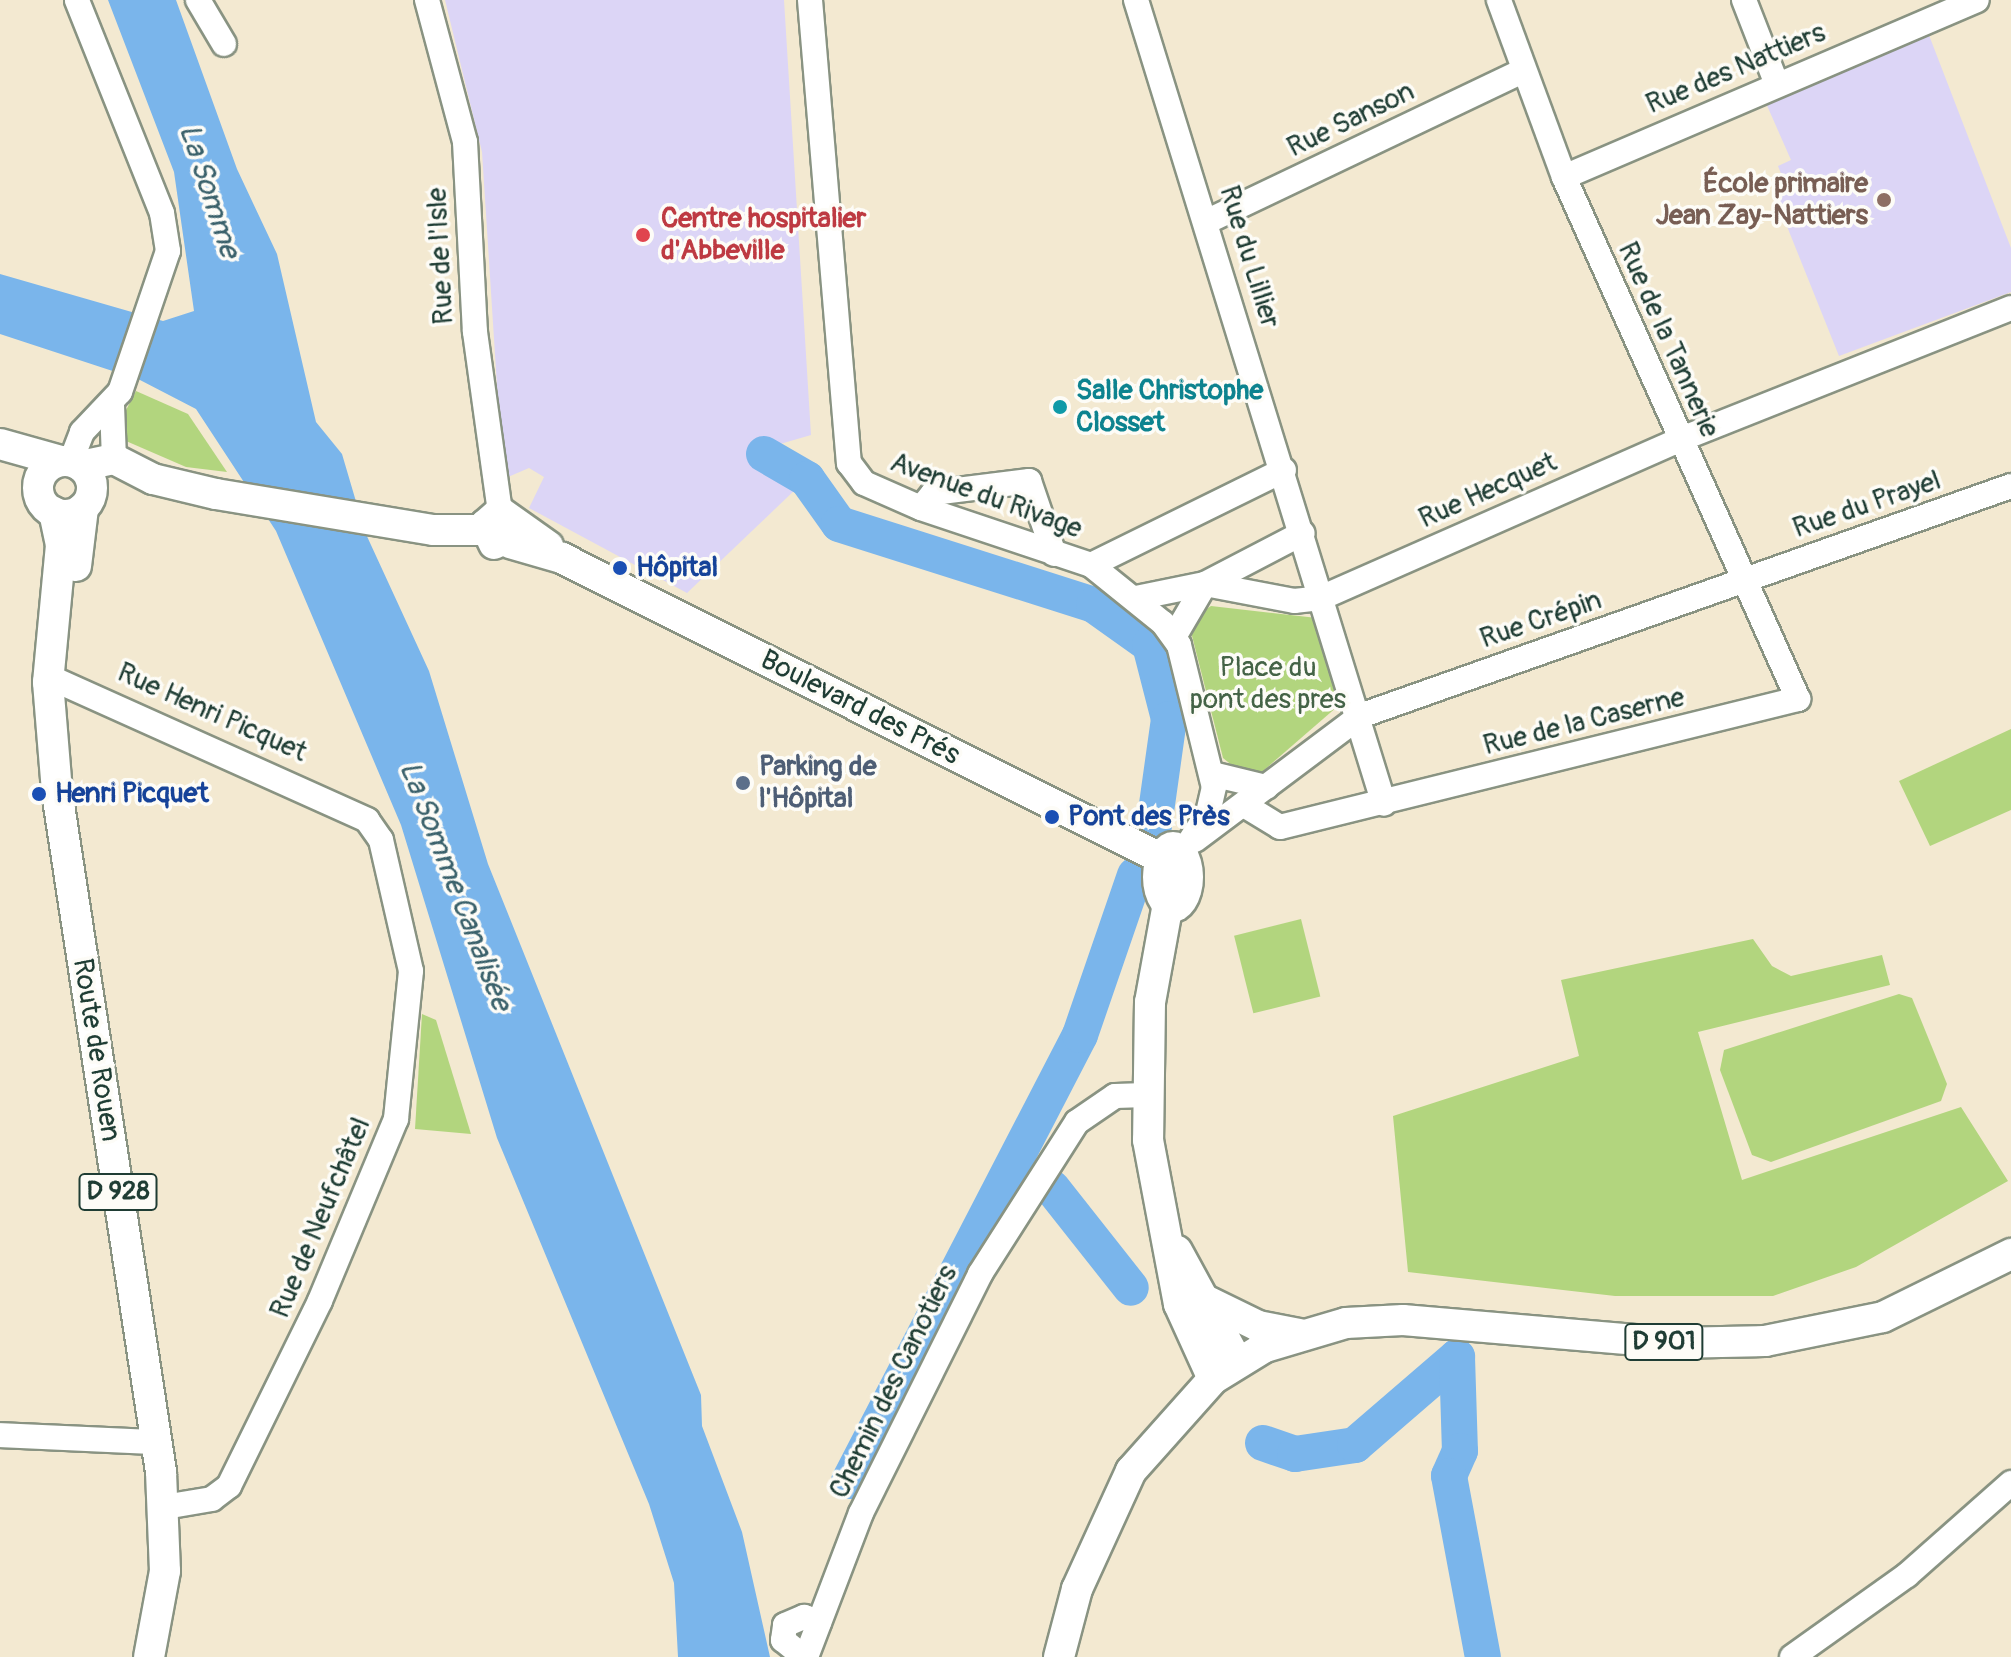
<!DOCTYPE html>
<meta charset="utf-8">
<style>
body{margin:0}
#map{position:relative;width:2011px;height:1657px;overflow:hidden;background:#f3e9d1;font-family:Pangolin,sans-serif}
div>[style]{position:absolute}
.built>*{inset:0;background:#dcd5f6}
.green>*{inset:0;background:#b2d57e;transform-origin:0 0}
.water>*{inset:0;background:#7ab5eb}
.river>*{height:36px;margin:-18px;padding:0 18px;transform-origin:18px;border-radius:18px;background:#7ab5eb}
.roads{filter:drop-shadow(2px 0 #899382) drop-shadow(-2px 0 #899382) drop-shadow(0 2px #899382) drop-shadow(0 -2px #899382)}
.minor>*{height:24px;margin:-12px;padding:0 12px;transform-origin:12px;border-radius:12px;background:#fff}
.major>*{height:30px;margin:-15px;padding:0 15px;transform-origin:15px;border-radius:15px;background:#fff}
.major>.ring{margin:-15px;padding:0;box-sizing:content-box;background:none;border:30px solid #fff;border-radius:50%}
.dots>*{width:22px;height:22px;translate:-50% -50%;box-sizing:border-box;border:4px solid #fdfcf7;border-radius:50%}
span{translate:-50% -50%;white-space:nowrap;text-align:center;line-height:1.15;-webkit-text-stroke:7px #fdfcf7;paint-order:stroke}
.shield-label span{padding:2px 6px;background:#fdfcf7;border:2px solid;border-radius:6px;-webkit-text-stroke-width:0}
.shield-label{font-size:26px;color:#1f3d34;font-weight:700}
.street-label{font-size:28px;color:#1f3d34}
.education-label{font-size:28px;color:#785e54;font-weight:700}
.right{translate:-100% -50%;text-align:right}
.health-label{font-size:28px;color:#be3a42;font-weight:700}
.left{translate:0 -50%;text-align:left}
.culture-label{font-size:28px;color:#0d838f;font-weight:700}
.transit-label{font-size:28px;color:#164399;font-weight:700}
.park-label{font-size:28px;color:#446346}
.service-label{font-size:28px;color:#4e5e75;font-weight:700}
.water-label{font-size:30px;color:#3a616b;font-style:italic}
</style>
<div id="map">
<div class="built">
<div style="clip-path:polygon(445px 0,784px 0,811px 435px,763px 449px,759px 458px,797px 488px,687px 593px,529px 508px,544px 477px,529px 468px,503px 479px,482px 152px)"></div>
<div style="clip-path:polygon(1927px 30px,2011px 248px,2011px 292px,1839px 356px,1772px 189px,1785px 184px,1778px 166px,1791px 160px,1765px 101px)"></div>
</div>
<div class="green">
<div style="clip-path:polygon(136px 391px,188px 414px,227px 472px,186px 467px,126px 441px,125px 412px)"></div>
<div style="clip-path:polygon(1211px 606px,1317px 618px,1338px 706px,1263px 771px,1244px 775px,1223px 758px,1191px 632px,1196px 616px)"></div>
<div style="clip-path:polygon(2011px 729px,2011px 810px,1930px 846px,1899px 781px)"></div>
<div style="left:1301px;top:919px;width:80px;height:69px;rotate:76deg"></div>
<div style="clip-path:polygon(1753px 939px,1772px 966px,1791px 976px,1882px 955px,1890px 985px,1698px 1032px,1742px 1180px,1961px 1107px,2008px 1181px,1856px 1267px,1773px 1296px,1615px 1296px,1408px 1272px,1393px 1116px,1579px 1056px,1561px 980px)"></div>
<div style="clip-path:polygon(1899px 994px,1912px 998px,1947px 1084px,1941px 1101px,1771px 1162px,1752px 1155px,1720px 1070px,1724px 1050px)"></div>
<div style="clip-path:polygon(422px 1014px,436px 1020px,471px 1134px,415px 1129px)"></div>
</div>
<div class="water">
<div style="clip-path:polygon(108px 0,176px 0,237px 169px,277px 254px,316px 422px,342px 454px,365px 532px,429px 671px,488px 864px,701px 1395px,702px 1426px,742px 1532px,770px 1657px,678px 1657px,674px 1583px,649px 1504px,497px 1138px,401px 825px,276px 531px,196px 409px,140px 380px,0 334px,0 274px,163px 321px,194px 311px,174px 172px)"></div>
</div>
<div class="river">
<div style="left:764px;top:454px;width:50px;rotate:30.2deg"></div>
<div style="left:807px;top:479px;width:55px;rotate:54.6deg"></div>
<div style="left:839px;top:524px;width:268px;rotate:17.6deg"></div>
<div style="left:1094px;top:605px;width:69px;rotate:35.5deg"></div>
<div style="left:1150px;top:645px;width:76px;rotate:75.6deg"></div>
<div style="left:1169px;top:719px;width:108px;rotate:98deg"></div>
<div style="left:1052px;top:1188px;width:127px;rotate:51.7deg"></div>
<div style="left:1263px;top:1443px;width:34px;rotate:19deg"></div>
<div style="left:1295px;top:1454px;width:61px;rotate:-8.5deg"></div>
<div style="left:1355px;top:1445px;width:135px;rotate:-40.8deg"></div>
<div style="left:1457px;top:1357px;width:94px;rotate:88.2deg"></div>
<div style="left:1460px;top:1451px;width:27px;rotate:114deg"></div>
<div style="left:1449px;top:1476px;width:184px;rotate:79.4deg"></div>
<div style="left:849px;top:1481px;width:502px;rotate:-62.62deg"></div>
<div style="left:1080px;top:1035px;width:169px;rotate:-71deg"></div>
</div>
<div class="roads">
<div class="minor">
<div style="left:198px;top:0;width:51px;rotate:59.4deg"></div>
<div style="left:427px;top:0;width:147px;rotate:75deg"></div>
<div style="left:465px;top:142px;width:190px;rotate:87deg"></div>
<div style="left:475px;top:332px;width:182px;rotate:82.1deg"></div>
<div style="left:810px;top:0;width:465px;rotate:85.2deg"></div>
<div style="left:849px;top:463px;width:25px;rotate:53deg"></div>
<div style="left:864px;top:483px;width:62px;rotate:23.7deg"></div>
<div style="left:921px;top:508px;width:179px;rotate:18.5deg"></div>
<div style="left:1091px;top:565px;width:92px;rotate:38.9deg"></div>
<div style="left:1163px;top:623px;width:27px;rotate:54deg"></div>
<div style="left:1179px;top:645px;width:146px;rotate:76.2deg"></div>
<div style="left:1214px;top:787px;width:27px;rotate:103deg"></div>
<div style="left:1208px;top:813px;width:46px;rotate:122.7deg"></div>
<div style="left:1136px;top:0;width:841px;rotate:72.86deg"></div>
<div style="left:1744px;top:0;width:88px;rotate:68.7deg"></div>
<div style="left:1564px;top:177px;width:449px;rotate:-23.2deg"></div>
<div style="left:1206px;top:222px;width:350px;rotate:-25.5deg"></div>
<div style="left:112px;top:405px;width:54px;rotate:87.9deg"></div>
<div style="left:71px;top:461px;width:31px;rotate:-69deg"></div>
<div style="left:82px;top:432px;width:55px;rotate:-46.5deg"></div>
<div style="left:120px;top:392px;width:149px;rotate:-71.2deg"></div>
<div style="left:168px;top:251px;width:38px;rotate:-99deg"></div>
<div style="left:162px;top:213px;width:229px;rotate:-111.8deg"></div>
<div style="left:921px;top:508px;width:19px;rotate:-51deg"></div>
<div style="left:933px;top:493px;width:97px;rotate:-7.1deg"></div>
<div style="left:1029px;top:481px;width:77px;rotate:71.1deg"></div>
<div style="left:1091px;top:565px;width:215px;rotate:-26.2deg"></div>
<div style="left:1136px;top:598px;width:70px;rotate:-11.5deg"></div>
<div style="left:1205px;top:584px;width:110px;rotate:-27.5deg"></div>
<div style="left:1174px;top:637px;width:61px;rotate:-59.7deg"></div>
<div style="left:1205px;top:584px;width:91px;rotate:10.8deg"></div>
<div style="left:1294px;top:601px;width:27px;rotate:-6deg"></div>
<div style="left:1321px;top:598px;width:391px;rotate:-23.8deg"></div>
<div style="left:1679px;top:440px;width:357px;rotate:-21.7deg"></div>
<div style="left:49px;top:677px;width:349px;rotate:24.2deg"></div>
<div style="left:367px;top:820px;width:24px;rotate:55deg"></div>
<div style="left:381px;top:840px;width:134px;rotate:77.1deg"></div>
<div style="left:411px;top:971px;width:149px;rotate:95.8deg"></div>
<div style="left:396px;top:1119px;width:197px;rotate:112.7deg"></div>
<div style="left:320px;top:1301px;width:206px;rotate:116.2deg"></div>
<div style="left:229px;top:1486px;width:21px;rotate:143deg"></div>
<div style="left:212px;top:1499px;width:49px;rotate:170.5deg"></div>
<div style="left:1212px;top:774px;width:56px;rotate:13.5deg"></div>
<div style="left:1244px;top:805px;width:42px;rotate:31.4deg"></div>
<div style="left:1280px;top:827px;width:534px;rotate:-13.88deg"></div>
<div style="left:1798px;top:699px;width:572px;rotate:-114.15deg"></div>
<div style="left:1564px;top:177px;width:189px;rotate:-110.2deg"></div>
<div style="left:1195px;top:840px;width:206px;rotate:-36.9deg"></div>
<div style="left:1360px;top:716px;width:690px;rotate:-19.46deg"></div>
<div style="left:0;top:1435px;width:157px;rotate:2.6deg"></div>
<div style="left:804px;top:1657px;width:27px;rotate:-141deg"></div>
<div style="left:783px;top:1640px;width:15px;rotate:-82deg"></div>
<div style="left:785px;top:1625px;width:21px;rotate:-23deg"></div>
<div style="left:804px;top:1617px;width:16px;rotate:18deg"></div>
<div style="left:806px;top:1657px;width:154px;rotate:-69.1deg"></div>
<div style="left:861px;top:1513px;width:267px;rotate:-63.5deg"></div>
<div style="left:980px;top:1274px;width:180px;rotate:-57.5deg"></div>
<div style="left:1077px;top:1122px;width:46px;rotate:-34.4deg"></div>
<div style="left:1115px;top:1096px;width:31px;rotate:-2deg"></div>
<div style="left:1792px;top:1657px;width:141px;rotate:-35.5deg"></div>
<div style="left:1907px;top:1575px;width:139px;rotate:-41.5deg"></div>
</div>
<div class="major">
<div style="left:0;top:444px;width:63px;rotate:15.6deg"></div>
<div class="ring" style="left:38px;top:461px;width:24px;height:24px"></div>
<div style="left:81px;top:466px;width:34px;rotate:-12deg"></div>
<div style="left:114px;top:459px;width:44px;rotate:27.1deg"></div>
<div style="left:153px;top:479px;width:65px;rotate:13.4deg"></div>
<div style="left:216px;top:494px;width:220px;rotate:9.4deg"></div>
<div style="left:433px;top:530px;width:52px"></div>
<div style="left:54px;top:512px;width:34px;rotate:78deg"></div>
<div style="left:61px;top:545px;width:138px;rotate:95.4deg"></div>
<div style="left:48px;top:682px;width:110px;rotate:85.3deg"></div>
<div style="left:57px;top:792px;width:688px;rotate:81.3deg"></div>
<div style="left:161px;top:1472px;width:99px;rotate:87.7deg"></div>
<div style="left:165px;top:1571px;width:87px;rotate:100.5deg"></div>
<div style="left:510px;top:543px;width:54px;rotate:16.1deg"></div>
<div style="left:562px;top:558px;width:667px;rotate:26.64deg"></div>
<div style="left:494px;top:544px;width:21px;rotate:-115deg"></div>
<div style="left:485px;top:525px;width:20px;rotate:-41deg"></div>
<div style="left:500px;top:512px;width:59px;rotate:35.3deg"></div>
<div style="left:76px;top:566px;width:58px;rotate:-83.1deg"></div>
<div class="ring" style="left:1158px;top:847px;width:-2px;height:-2px"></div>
<div style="left:1173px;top:876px;width:128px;rotate:100.3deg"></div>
<div style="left:1150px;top:1002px;width:138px;rotate:90.8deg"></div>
<div style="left:1148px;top:1140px;width:167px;rotate:79.3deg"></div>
<div style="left:1179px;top:1304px;width:82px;rotate:65.6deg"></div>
<div style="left:1177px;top:1251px;width:125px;rotate:61.4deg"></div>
<div style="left:1207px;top:1301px;width:57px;rotate:26.1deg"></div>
<div style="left:1258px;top:1326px;width:42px;rotate:11deg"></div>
<div style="left:1059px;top:1657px;width:70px;rotate:-75.2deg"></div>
<div style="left:1077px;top:1589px;width:130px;rotate:-65.4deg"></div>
<div style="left:1131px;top:1471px;width:123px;rotate:-48.3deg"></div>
<div style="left:1213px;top:1379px;width:61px;rotate:-31.6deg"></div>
<div style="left:1265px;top:1347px;width:84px;rotate:-16.5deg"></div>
<div style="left:1346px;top:1323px;width:57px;rotate:-3deg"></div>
<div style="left:1403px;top:1320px;width:271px;rotate:4.9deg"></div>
<div style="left:1673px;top:1343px;width:92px;rotate:-1.2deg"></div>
<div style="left:1765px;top:1341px;width:120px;rotate:-11.5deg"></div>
<div style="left:1883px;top:1317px;width:143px;rotate:-26.2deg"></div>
</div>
</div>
<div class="dots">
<div style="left:1884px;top:200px;background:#8d6e63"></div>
<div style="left:643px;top:235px;background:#e0444e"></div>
<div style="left:1060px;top:407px;background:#0f9aa8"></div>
<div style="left:620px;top:568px;background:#1a4fb4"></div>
<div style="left:743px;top:783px;background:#5c6f8a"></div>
<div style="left:39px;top:794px;background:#1a4fb4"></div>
<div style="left:1052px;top:817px;background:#1a4fb4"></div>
</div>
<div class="shield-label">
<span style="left:118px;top:1192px">D 928</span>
<span style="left:1664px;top:1342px">D 901</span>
</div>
<div class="street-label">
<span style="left:1736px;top:69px;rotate:-23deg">Rue des Nattiers</span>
<span style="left:1351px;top:120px;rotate:-26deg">Rue Sanson</span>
<span style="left:441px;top:256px;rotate:-93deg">Rue de l'Isle</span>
<span style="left:1249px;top:257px;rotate:73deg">Rue du Lillier</span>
<span style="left:1668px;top:340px;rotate:66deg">Rue de la Tannerie</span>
<span style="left:1488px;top:491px;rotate:-24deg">Rue Hecquet</span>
<span style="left:986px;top:496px;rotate:20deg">Avenue du Rivage</span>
<span style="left:1867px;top:505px;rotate:-19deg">Rue du Prayel</span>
<span style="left:1541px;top:620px;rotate:-19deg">Rue Crépin</span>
<span style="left:860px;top:708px;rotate:27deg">Boulevard des Prés</span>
<span style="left:212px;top:713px;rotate:24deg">Rue Henri Picquet</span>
<span style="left:1584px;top:722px;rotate:-14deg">Rue de la Caserne</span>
<span style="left:96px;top:1050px;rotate:81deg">Route de Rouen</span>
<span style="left:321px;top:1218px;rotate:-67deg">Rue de Neufchâtel</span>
<span style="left:894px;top:1382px;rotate:-64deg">Chemin des Canotiers</span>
</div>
<div class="education-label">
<span class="right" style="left:1868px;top:200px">École primaire<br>Jean Zay-Nattiers</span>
</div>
<div class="health-label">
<span class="left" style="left:661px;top:235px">Centre hospitalier<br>d'Abbeville</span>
</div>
<div class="culture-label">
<span class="left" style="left:1076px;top:407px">Salle Christophe<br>Closset</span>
</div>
<div class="transit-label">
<span class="left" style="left:636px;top:568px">Hôpital</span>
<span class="left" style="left:55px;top:794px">Henri Picquet</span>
<span class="left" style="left:1068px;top:817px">Pont des Près</span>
</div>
<div class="park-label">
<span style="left:1268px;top:684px">Place du<br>pont des pres</span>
</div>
<div class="service-label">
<span class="left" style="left:759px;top:783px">Parking de<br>l'Hôpital</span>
</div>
<div class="water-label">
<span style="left:209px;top:191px;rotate:72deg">La Somme</span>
<span style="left:455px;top:886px;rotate:69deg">La Somme Canalisée</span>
</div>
</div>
